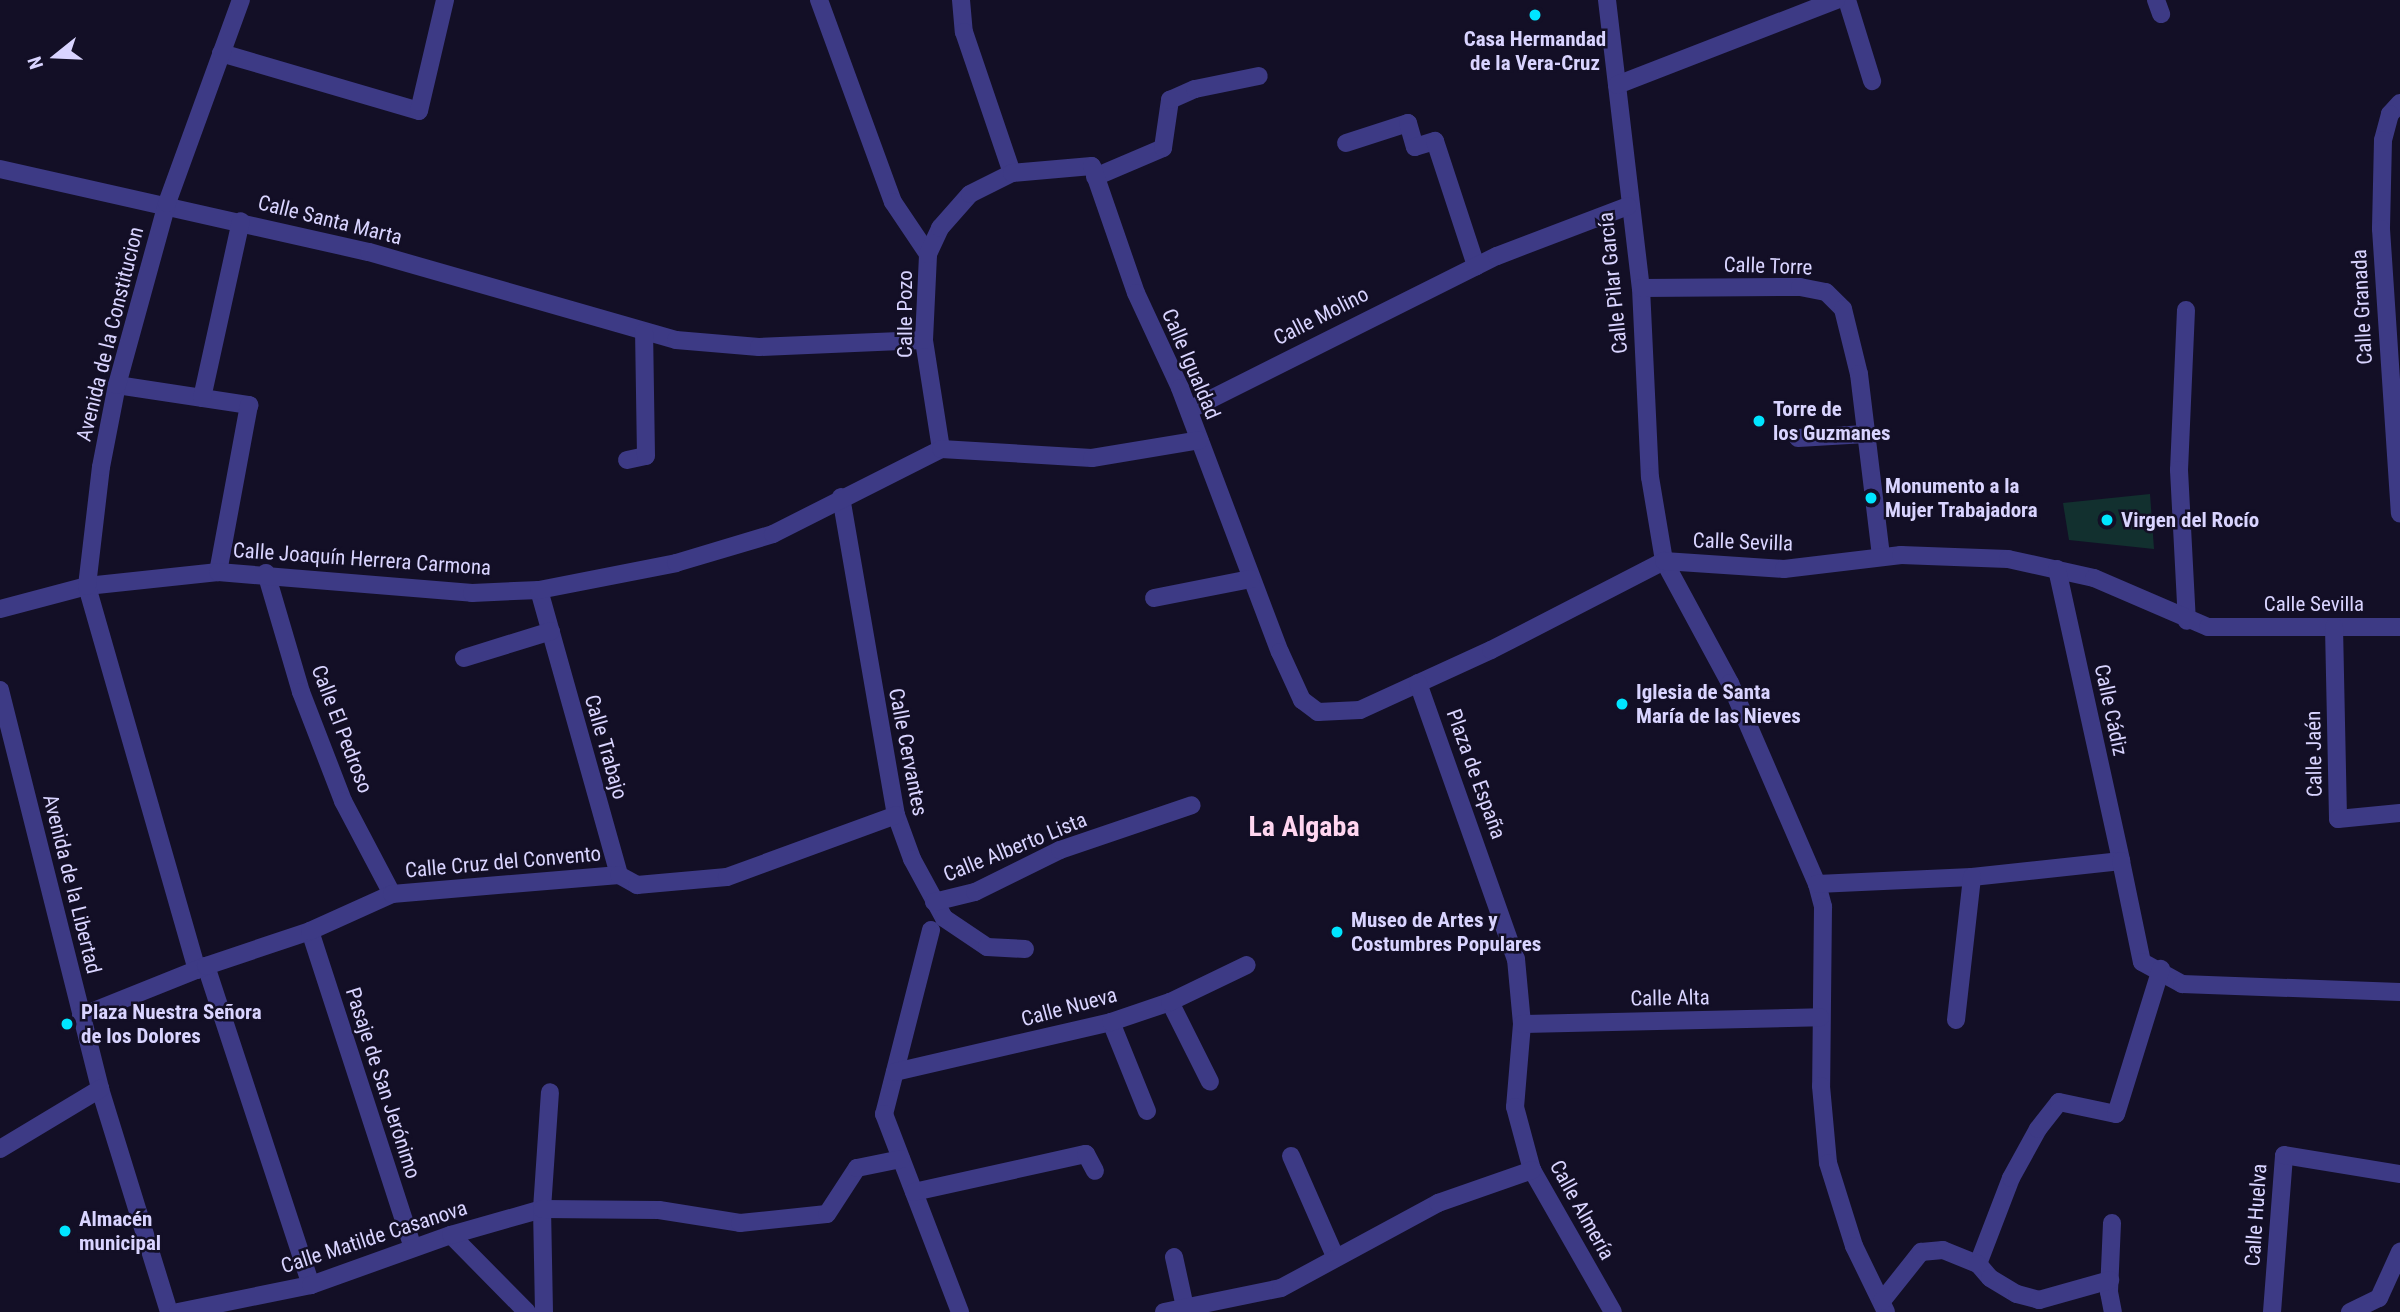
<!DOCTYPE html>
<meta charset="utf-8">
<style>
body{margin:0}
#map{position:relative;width:2400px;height:1312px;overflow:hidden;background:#130f26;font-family:"Roboto Condensed",sans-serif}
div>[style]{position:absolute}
.green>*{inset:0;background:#12302f}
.street>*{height:18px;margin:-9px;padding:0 9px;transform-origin:9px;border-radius:9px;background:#3d3a85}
.dots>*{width:19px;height:19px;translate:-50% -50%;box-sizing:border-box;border:4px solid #130f26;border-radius:50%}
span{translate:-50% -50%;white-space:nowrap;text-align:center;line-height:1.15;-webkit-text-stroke:5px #130f26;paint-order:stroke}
.poi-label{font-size:21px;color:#d9d4ff;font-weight:700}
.left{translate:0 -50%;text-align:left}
.street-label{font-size:21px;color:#d9d4ff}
.district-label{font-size:28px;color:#ffd6f0;font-weight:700}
.north{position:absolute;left:21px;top:21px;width:70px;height:70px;-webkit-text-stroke:5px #130f26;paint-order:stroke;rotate:252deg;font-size:19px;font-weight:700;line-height:28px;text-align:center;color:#d9d4ff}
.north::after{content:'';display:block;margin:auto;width:24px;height:32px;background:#d9d4ff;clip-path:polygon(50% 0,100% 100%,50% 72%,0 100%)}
</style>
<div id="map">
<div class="green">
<div style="clip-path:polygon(2150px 494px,2154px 549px,2069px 540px,2063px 503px)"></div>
</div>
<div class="street">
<div style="left:819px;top:0;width:215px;rotate:69.9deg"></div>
<div style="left:893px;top:202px;width:63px;rotate:56.1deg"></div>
<div style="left:961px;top:0;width:32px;rotate:85deg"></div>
<div style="left:964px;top:32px;width:149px;rotate:71.2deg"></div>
<div style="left:1607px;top:0;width:290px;rotate:83.3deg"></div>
<div style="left:1641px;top:288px;width:189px;rotate:87.3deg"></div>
<div style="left:1650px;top:477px;width:85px;rotate:80.5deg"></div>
<div style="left:1664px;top:561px;width:139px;rotate:61.6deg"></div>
<div style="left:1730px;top:683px;width:219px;rotate:66.6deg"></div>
<div style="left:1817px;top:884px;width:24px;rotate:75deg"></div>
<div style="left:1823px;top:907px;width:179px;rotate:90.6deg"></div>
<div style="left:1821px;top:1086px;width:77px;rotate:84.8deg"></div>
<div style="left:1828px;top:1163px;width:87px;rotate:72.6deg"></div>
<div style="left:1854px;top:1246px;width:73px;rotate:64.1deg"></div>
<div style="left:1847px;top:0;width:85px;rotate:72.8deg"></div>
<div style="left:2156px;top:0;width:15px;rotate:70deg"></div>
<div style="left:221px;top:53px;width:206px;rotate:16.3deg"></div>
<div style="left:419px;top:111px;width:114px;rotate:-76.8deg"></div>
<div style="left:1617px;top:85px;width:235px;rotate:-21.2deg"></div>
<div style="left:2400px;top:103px;width:15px;rotate:132deg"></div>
<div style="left:2390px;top:114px;width:27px;rotate:105deg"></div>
<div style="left:2383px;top:140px;width:89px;rotate:91.3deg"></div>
<div style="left:2381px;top:229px;width:285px;rotate:86.2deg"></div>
<div style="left:1346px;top:143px;width:65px;rotate:-17.9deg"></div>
<div style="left:1408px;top:123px;width:25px;rotate:74deg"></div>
<div style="left:1415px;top:147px;width:21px;rotate:-17deg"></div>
<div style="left:1435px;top:141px;width:132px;rotate:71.8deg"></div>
<div style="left:0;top:169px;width:378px;rotate:12.7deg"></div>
<div style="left:369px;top:252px;width:319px;rotate:16deg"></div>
<div style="left:676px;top:340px;width:83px;rotate:4.8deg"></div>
<div style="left:759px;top:347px;width:165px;rotate:-2.4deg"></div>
<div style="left:1095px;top:177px;width:74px;rotate:-23.1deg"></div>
<div style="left:1163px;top:148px;width:49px;rotate:-81.7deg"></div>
<div style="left:1170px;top:100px;width:27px;rotate:-24deg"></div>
<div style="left:1195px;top:89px;width:65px;rotate:-11.5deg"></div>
<div style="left:1641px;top:288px;width:159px;rotate:-0.4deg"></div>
<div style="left:1800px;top:287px;width:26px;rotate:11deg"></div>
<div style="left:1826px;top:292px;width:24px;rotate:45deg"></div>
<div style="left:1843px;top:309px;width:67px;rotate:76.2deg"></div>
<div style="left:1859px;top:374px;width:184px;rotate:83.1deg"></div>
<div style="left:2186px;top:310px;width:160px;rotate:92.5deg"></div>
<div style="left:2179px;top:470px;width:151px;rotate:87deg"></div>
<div style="left:117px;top:385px;width:134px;rotate:8.6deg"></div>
<div style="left:249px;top:405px;width:170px;rotate:100.5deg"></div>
<div style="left:202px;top:398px;width:181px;rotate:-77.6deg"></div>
<div style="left:1189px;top:410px;width:344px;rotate:-26.6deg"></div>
<div style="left:1497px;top:256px;width:140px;rotate:-20.9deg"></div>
<div style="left:1798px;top:438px;width:68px;rotate:-3.4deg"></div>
<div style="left:941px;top:449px;width:110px;rotate:-98.9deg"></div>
<div style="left:924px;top:340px;width:86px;rotate:-87.3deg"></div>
<div style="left:928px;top:254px;width:29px;rotate:-65deg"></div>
<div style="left:940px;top:228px;width:45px;rotate:-48.6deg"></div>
<div style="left:970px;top:194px;width:47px;rotate:-26.6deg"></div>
<div style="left:1012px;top:173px;width:80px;rotate:-5deg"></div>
<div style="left:1092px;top:166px;width:134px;rotate:70.9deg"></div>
<div style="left:1136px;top:293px;width:105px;rotate:65.1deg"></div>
<div style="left:1180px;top:388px;width:282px;rotate:69.3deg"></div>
<div style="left:1280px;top:652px;width:53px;rotate:65.4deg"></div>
<div style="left:1302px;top:700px;width:20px;rotate:37deg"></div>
<div style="left:1318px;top:712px;width:42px;rotate:-2.7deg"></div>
<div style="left:1360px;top:710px;width:144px;rotate:-24.6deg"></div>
<div style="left:1491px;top:650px;width:195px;rotate:-27.2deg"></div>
<div style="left:627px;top:460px;width:19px;rotate:-12deg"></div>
<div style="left:646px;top:456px;width:124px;rotate:-90.9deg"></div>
<div style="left:841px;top:497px;width:323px;rotate:80.2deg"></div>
<div style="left:896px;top:815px;width:47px;rotate:70deg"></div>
<div style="left:912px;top:859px;width:67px;rotate:61.5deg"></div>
<div style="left:944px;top:918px;width:52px;rotate:34deg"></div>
<div style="left:987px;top:947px;width:38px;rotate:3deg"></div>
<div style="left:1664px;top:561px;width:120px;rotate:3.8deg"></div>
<div style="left:1784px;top:569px;width:118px;rotate:-6.8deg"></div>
<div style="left:1901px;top:555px;width:107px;rotate:2.1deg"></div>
<div style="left:2008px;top:559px;width:88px;rotate:12.5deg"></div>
<div style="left:2094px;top:578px;width:124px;rotate:23.3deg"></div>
<div style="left:2208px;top:627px;width:192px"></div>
<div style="left:2057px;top:569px;width:299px;rotate:77.6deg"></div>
<div style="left:266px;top:573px;width:124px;rotate:73.6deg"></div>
<div style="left:301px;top:692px;width:117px;rotate:68.9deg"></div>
<div style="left:343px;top:801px;width:105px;rotate:62.2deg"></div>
<div style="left:539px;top:590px;width:296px;rotate:74.3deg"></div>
<div style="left:1154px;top:598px;width:99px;rotate:-11.1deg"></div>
<div style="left:0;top:609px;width:90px;rotate:-14.8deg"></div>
<div style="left:87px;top:586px;width:132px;rotate:-6.1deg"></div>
<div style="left:218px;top:572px;width:255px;rotate:4.7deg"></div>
<div style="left:472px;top:593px;width:67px;rotate:-2.6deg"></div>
<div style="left:539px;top:590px;width:140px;rotate:-11.1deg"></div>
<div style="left:676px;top:563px;width:101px;rotate:-16.6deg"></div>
<div style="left:773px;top:534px;width:188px;rotate:-26.8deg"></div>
<div style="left:941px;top:449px;width:151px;rotate:3.4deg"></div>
<div style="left:1092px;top:458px;width:109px;rotate:-9.5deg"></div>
<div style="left:2334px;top:627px;width:192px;rotate:88.8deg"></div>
<div style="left:2338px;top:819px;width:62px;rotate:-5.5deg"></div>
<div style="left:464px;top:658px;width:91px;rotate:-17.2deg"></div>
<div style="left:1418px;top:683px;width:293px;rotate:70.5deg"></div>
<div style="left:1516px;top:959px;width:65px;rotate:84.7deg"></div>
<div style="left:1522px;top:1024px;width:83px;rotate:94.8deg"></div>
<div style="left:1515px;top:1107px;width:65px;rotate:74.9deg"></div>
<div style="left:1532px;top:1170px;width:163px;rotate:60.3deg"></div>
<div style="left:0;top:690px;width:411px;rotate:75.9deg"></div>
<div style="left:100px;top:1089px;width:233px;rotate:72.8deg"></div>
<div style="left:1817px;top:884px;width:155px;rotate:-2.6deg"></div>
<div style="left:1972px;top:877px;width:150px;rotate:-6.1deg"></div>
<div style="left:2121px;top:861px;width:103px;rotate:78.3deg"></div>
<div style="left:2142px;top:962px;width:46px;rotate:28.8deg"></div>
<div style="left:2182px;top:984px;width:218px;rotate:2.1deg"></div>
<div style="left:934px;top:902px;width:42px;rotate:-13.7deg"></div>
<div style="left:975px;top:892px;width:95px;rotate:-26.3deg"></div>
<div style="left:1060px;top:850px;width:139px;rotate:-18.8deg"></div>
<div style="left:931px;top:930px;width:190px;rotate:104.3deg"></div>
<div style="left:884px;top:1114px;width:212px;rotate:69deg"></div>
<div style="left:310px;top:931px;width:333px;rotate:72deg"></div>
<div style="left:206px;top:966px;width:336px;rotate:71.8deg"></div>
<div style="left:197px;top:970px;width:399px;rotate:-106deg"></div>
<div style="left:87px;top:586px;width:120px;rotate:-83.3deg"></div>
<div style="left:101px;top:467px;width:84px;rotate:-79deg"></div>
<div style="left:117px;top:385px;width:189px;rotate:-74.6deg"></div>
<div style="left:167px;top:203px;width:216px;rotate:-70deg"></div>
<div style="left:1170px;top:1002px;width:89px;rotate:63.4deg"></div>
<div style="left:81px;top:1016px;width:135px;rotate:-21.8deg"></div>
<div style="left:206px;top:966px;width:110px;rotate:-18.6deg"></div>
<div style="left:310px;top:931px;width:90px;rotate:-24.3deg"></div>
<div style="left:392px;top:894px;width:228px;rotate:-4.8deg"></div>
<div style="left:619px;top:875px;width:21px;rotate:29deg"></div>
<div style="left:637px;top:885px;width:90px;rotate:-5.1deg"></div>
<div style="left:727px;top:877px;width:180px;rotate:-20.1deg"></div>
<div style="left:1956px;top:1020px;width:144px;rotate:-83.6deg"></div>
<div style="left:1111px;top:1022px;width:96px;rotate:68deg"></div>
<div style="left:1522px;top:1024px;width:298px;rotate:-1.3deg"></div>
<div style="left:895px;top:1072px;width:222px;rotate:-13deg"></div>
<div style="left:1111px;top:1022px;width:62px;rotate:-18.7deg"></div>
<div style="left:1170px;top:1002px;width:85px;rotate:-25.7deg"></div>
<div style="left:0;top:1149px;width:117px;rotate:-31deg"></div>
<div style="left:1291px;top:1156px;width:109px;rotate:66.3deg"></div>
<div style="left:914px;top:1192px;width:176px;rotate:-12.5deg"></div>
<div style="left:1086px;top:1154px;width:19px;rotate:62deg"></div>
<div style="left:2112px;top:1223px;width:69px;rotate:92.5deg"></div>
<div style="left:2109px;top:1292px;width:20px;rotate:79deg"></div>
<div style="left:451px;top:1235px;width:108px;rotate:45.4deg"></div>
<div style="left:1174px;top:1257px;width:51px;rotate:77.6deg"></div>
<div style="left:1978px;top:1264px;width:92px;rotate:-69deg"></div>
<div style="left:2011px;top:1178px;width:56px;rotate:-61.1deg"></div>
<div style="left:2038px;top:1129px;width:34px;rotate:-52deg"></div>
<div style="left:2059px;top:1102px;width:58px;rotate:11.9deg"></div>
<div style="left:2116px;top:1114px;width:152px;rotate:-72.8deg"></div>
<div style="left:1882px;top:1301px;width:63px;rotate:-51.5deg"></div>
<div style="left:1921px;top:1252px;width:22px;rotate:-5deg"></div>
<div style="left:1943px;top:1250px;width:38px;rotate:22deg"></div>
<div style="left:1978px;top:1264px;width:18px;rotate:49deg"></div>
<div style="left:1990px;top:1278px;width:31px;rotate:31deg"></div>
<div style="left:2017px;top:1294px;width:23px;rotate:15deg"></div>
<div style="left:2039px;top:1300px;width:74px;rotate:-15.7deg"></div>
<div style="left:178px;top:1312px;width:136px;rotate:-11.5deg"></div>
<div style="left:311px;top:1285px;width:149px;rotate:-19.7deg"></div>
<div style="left:451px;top:1235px;width:95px;rotate:-15.9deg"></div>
<div style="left:542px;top:1209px;width:117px;rotate:-86.1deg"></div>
<div style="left:544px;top:1312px;width:103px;rotate:-91.1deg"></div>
<div style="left:542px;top:1209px;width:117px;rotate:0.5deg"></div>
<div style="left:659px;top:1210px;width:82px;rotate:9.1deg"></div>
<div style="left:740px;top:1223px;width:87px;rotate:-5.9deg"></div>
<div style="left:827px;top:1214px;width:55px;rotate:-56.9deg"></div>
<div style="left:857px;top:1168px;width:45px;rotate:-11.6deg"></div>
<div style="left:1164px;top:1312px;width:119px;rotate:-11.6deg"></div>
<div style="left:1281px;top:1288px;width:179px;rotate:-28.4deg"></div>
<div style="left:1438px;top:1203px;width:100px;rotate:-19.3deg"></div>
<div style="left:2272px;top:1312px;width:157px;rotate:-85.6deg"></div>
<div style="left:2284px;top:1155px;width:118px;rotate:9.3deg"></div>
<div style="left:2350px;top:1312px;width:32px;rotate:-26deg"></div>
<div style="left:2379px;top:1298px;width:51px;rotate:-65.5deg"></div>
</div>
<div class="dots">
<div style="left:1535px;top:15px;background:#00e5ff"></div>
<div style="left:1759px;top:421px;background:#00e5ff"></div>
<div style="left:1871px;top:498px;background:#00e5ff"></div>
<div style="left:2107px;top:520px;background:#00e5ff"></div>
<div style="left:1622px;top:704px;background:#00e5ff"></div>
<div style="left:1337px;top:932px;background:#00e5ff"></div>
<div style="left:67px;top:1024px;background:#00e5ff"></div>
<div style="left:65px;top:1231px;background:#00e5ff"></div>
</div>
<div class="poi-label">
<span style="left:1535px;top:51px">Casa Hermandad<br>de la Vera-Cruz</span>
<span class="left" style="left:1773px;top:421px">Torre de<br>los Guzmanes</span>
<span class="left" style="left:1885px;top:498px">Monumento a la<br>Mujer Trabajadora</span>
<span class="left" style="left:2121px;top:520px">Virgen del Rocío</span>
<span class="left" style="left:1636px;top:704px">Iglesia de Santa<br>María de las Nieves</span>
<span class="left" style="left:1351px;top:932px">Museo de Artes y<br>Costumbres Populares</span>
<span class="left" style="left:81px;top:1024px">Plaza Nuestra Señora<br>de los Dolores</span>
<span class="left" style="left:79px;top:1231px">Almacén<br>municipal</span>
</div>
<div class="street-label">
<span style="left:330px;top:220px;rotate:14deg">Calle Santa Marta</span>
<span style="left:1768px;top:266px;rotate:2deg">Calle Torre</span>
<span style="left:1613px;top:283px;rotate:-96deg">Calle Pilar García</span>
<span style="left:2362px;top:307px;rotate:-93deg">Calle Granada</span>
<span style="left:905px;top:314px;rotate:-90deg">Calle Pozo</span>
<span style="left:1321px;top:316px;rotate:-27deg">Calle Molino</span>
<span style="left:110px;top:334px;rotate:-76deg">Avenida de la Constitucion</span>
<span style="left:1191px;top:364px;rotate:67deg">Calle Igualdad</span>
<span style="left:1743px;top:542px;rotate:2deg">Calle Sevilla</span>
<span style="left:362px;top:559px;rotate:4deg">Calle Joaquín Herrera Carmona</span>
<span style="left:2314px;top:604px">Calle Sevilla</span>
<span style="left:2111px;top:710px;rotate:78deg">Calle Cádiz</span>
<span style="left:342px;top:729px;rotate:69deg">Calle El Pedroso</span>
<span style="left:606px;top:747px;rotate:74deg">Calle Trabajo</span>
<span style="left:908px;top:752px;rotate:79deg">Calle Cervantes</span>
<span style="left:2314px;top:754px;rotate:-91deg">Calle Jaén</span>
<span style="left:1476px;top:774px;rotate:70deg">Plaza de España</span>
<span style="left:1015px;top:847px;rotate:-22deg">Calle Alberto Lista</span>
<span style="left:503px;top:862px;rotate:-5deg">Calle Cruz del Convento</span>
<span style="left:72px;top:884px;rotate:76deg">Avenida de la Libertad</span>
<span style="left:1670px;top:998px;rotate:-1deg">Calle Alta</span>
<span style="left:1069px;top:1007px;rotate:-15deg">Calle Nueva</span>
<span style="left:383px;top:1083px;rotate:72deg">Pasaje de San Jerónimo</span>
<span style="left:1582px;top:1210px;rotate:61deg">Calle Almería</span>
<span style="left:2256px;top:1215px;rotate:-86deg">Calle Huelva</span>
<span style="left:374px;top:1237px;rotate:-18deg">Calle Matilde Casanova</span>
</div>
<div class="district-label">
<span style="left:1304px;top:827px">La Algaba</span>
</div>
<div class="north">N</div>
</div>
